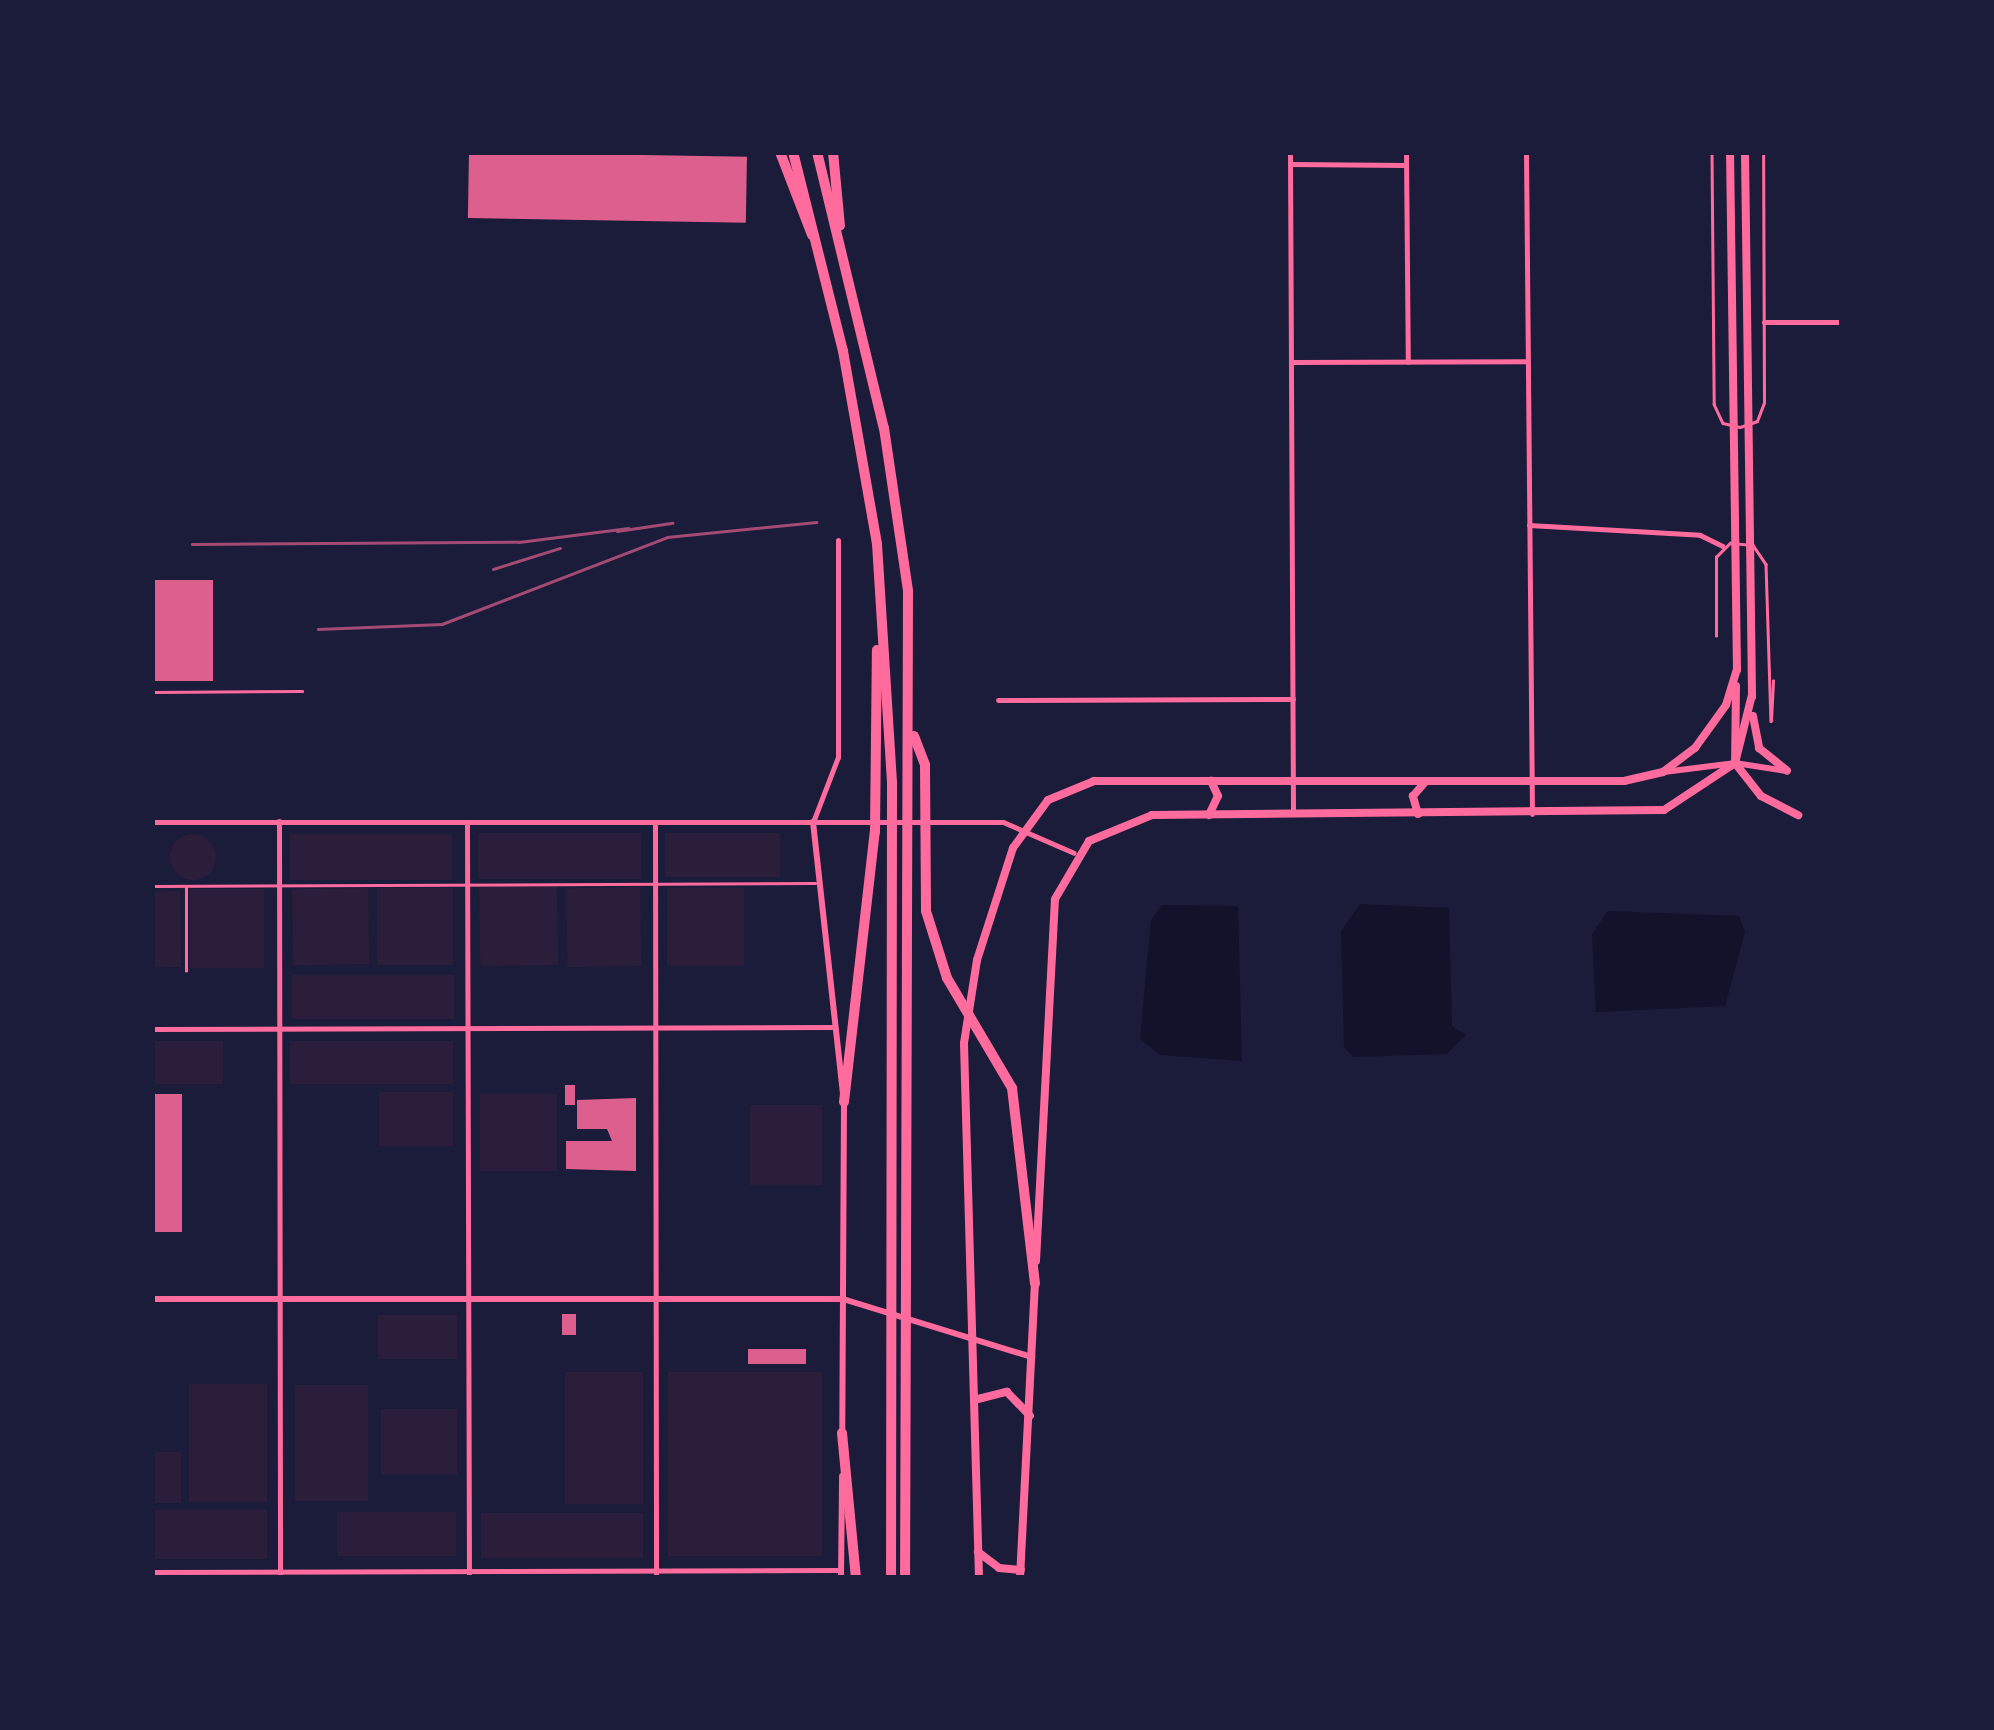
<!DOCTYPE html>
<style>
body{margin:0}
#map{position:relative;width:1994px;height:1730px;overflow:hidden;background:#1b1b3a;font-family:Poppins,sans-serif}
div>[style]{position:absolute}
.green>*{inset:0;background:#2a1e3b;transform-origin:0 0}
.round{border-radius:50%}
.water>*{inset:0;background:#12122b}
.building>*{inset:0;background:#dd5f8e;transform-origin:0 0}
.service>*{height:2.5px;margin:-1.25px;padding:0 1.25px;transform-origin:1.25px;border-radius:1.25px;background:#ff6b9d}
.minor>*{height:5px;margin:-2.5px;padding:0 2.5px;transform-origin:2.5px;border-radius:2.5px;background:#ff6b9d}
.tertiary>*{height:6px;margin:-3px;padding:0 3px;transform-origin:3px;border-radius:3px;background:#ff6b9d}
.secondary>*{height:8px;margin:-4px;padding:0 4px;transform-origin:4px;border-radius:4px;background:#ff6b9d}
.motorway>*{height:10px;margin:-5px;padding:0 5px;transform-origin:5px;border-radius:5px;background:#ff6b9d}
.rail>*{height:2.5px;margin:-1.25px;padding:0 1.25px;transform-origin:1.25px;border-radius:1.25px;background:#a44b75}
span{translate:-50% -50%;white-space:nowrap;text-align:center;line-height:1.15;-webkit-text-stroke:10px #1b1b3a;paint-order:stroke}
.frame{position:absolute;inset:0;border:155px solid #1b1b3a;pointer-events:none}
</style>
<div id="map">
<div class="green">
<div style="left:641px;top:833px;width:46px;height:163px;rotate:90deg"></div>
<div style="left:665px;top:833px;width:115px;height:44px"></div>
<div class="round" style="left:170px;top:834px;width:46px;height:46px"></div>
<div style="left:290px;top:834px;width:162px;height:46px"></div>
<div style="left:557px;top:886px;width:79px;height:78px;rotate:89deg"></div>
<div style="left:640px;top:887px;width:79px;height:74px;rotate:89deg"></div>
<div style="left:368px;top:888px;width:76px;height:76px;rotate:89deg"></div>
<div style="left:377px;top:888px;width:76px;height:77px"></div>
<div style="left:667px;top:888px;width:77px;height:78px"></div>
<div style="left:190px;top:889px;width:74px;height:79px"></div>
<div style="left:180px;top:891px;width:76px;height:27px;rotate:89deg"></div>
<div style="left:292px;top:975px;width:162px;height:44px"></div>
<div style="left:223px;top:1041px;width:43px;height:70px;rotate:90deg"></div>
<div style="left:453px;top:1041px;width:43px;height:163px;rotate:90deg"></div>
<div style="left:379px;top:1092px;width:74px;height:54px"></div>
<div style="left:480px;top:1094px;width:77px;height:77px"></div>
<div style="left:750px;top:1105px;width:72px;height:80px"></div>
<div style="left:378px;top:1315px;width:79px;height:44px"></div>
<div style="left:565px;top:1372px;width:78px;height:132px"></div>
<div style="left:822px;top:1372px;width:184px;height:154px;rotate:90deg"></div>
<div style="left:267px;top:1384px;width:118px;height:78px;rotate:90deg"></div>
<div style="left:295px;top:1385px;width:73px;height:116px"></div>
<div style="left:381px;top:1409px;width:76px;height:65px"></div>
<div style="left:153px;top:1452px;width:28px;height:51px"></div>
<div style="left:153px;top:1510px;width:114px;height:49px"></div>
<div style="left:456px;top:1512px;width:44px;height:119px;rotate:90deg"></div>
<div style="left:481px;top:1513px;width:162px;height:45px"></div>
</div>
<div class="water">
<div style="clip-path:polygon(1360px 904px,1449px 908px,1452px 1026px,1466px 1035px,1447px 1054px,1353px 1057px,1344px 1047px,1341px 931px)"></div>
<div style="clip-path:polygon(1162px 905px,1238px 906px,1242px 1061px,1160px 1055px,1140px 1039px,1151px 920px)"></div>
<div style="clip-path:polygon(1608px 911px,1739px 916px,1745px 932px,1725px 1006px,1596px 1012px,1592px 934px)"></div>
</div>
<div class="building">
<div style="left:469px;top:152px;width:278px;height:66px;rotate:1deg"></div>
<div style="left:152px;top:580px;width:61px;height:101px"></div>
<div style="left:565px;top:1085px;width:10px;height:20px"></div>
<div style="left:152px;top:1094px;width:30px;height:138px"></div>
<div style="clip-path:polygon(636px 1098px,636px 1171px,566px 1169px,566px 1141px,612px 1141px,607px 1129px,577px 1129px,577px 1100px)"></div>
<div style="left:562px;top:1314px;width:14px;height:21px"></div>
<div style="left:806px;top:1349px;width:15px;height:58px;rotate:90deg"></div>
</div>
<div class="service">
<div style="left:1712px;top:152px;width:252px;rotate:89.5deg"></div>
<div style="left:1714px;top:404px;width:21px;rotate:65deg"></div>
<div style="left:1723px;top:423px;width:17px;rotate:13deg"></div>
<div style="left:1740px;top:427px;width:18px;rotate:-19deg"></div>
<div style="left:1757px;top:421px;width:19px;rotate:-69deg"></div>
<div style="left:1764px;top:403px;width:251px;rotate:-90.2deg"></div>
<div style="left:1716px;top:636px;width:79px;rotate:-90deg"></div>
<div style="left:1716px;top:557px;width:20px;rotate:-45deg"></div>
<div style="left:1730px;top:543px;width:23px;rotate:5deg"></div>
<div style="left:1753px;top:545px;width:23px;rotate:56deg"></div>
<div style="left:1766px;top:564px;width:157px;rotate:88.2deg"></div>
<div style="left:1771px;top:721px;width:40px;rotate:-87.1deg"></div>
<div style="left:152px;top:692px;width:150px;rotate:-0.4deg"></div>
<div style="left:152px;top:886px;width:663px;rotate:-0.26deg"></div>
<div style="left:186px;top:971px;width:83px;rotate:-90deg"></div>
</div>
<div class="minor">
<div style="left:1290px;top:152px;width:662px;rotate:89.74deg"></div>
<div style="left:1406px;top:152px;width:210px;rotate:89.5deg"></div>
<div style="left:1526px;top:152px;width:662px;rotate:89.48deg"></div>
<div style="left:1290px;top:164px;width:116px;rotate:0.5deg"></div>
<div style="left:1764px;top:322px;width:78px"></div>
<div style="left:1291px;top:362px;width:236px;rotate:-0.2deg"></div>
<div style="left:1529px;top:525px;width:171px;rotate:3.3deg"></div>
<div style="left:1700px;top:535px;width:25px;rotate:26deg"></div>
<div style="left:998px;top:700px;width:295px;rotate:-0.2deg"></div>
<div style="left:279px;top:821px;width:757px;rotate:89.92deg"></div>
<div style="left:152px;top:822px;width:851px"></div>
<div style="left:1003px;top:822px;width:77px;rotate:23.6deg"></div>
<div style="left:467px;top:822px;width:756px;rotate:89.85deg"></div>
<div style="left:655px;top:822px;width:756px;rotate:89.92deg"></div>
<div style="left:813px;top:822px;width:70px;rotate:-69deg"></div>
<div style="left:838px;top:757px;width:217px;rotate:-90deg"></div>
<div style="left:152px;top:1029px;width:680px;rotate:-0.17deg"></div>
<div style="left:152px;top:1572px;width:689px;rotate:-0.17deg"></div>
</div>
<div class="tertiary">
<div style="left:1664px;top:772px;width:72px;rotate:-7.2deg"></div>
<div style="left:1735px;top:763px;width:52px;rotate:8.9deg"></div>
<div style="left:813px;top:822px;width:282px;rotate:83.7deg"></div>
<div style="left:844px;top:1102px;width:331px;rotate:90.3deg"></div>
<div style="left:152px;top:1299px;width:691px"></div>
<div style="left:843px;top:1299px;width:198px;rotate:17.1deg"></div>
<div style="left:841px;top:1578px;width:102px;rotate:-89.4deg"></div>
</div>
<div class="secondary">
<div style="left:1745px;top:152px;width:545px;rotate:89.26deg"></div>
<div style="left:1736px;top:686px;width:77px;rotate:90.7deg"></div>
<div style="left:1735px;top:763px;width:42px;rotate:51.8deg"></div>
<div style="left:1761px;top:796px;width:42px;rotate:27.2deg"></div>
<div style="left:1753px;top:716px;width:33px;rotate:79deg"></div>
<div style="left:1759px;top:748px;width:36px;rotate:39deg"></div>
<div style="left:1418px;top:814px;width:19px;rotate:-106deg"></div>
<div style="left:1413px;top:796px;width:18px;rotate:-49deg"></div>
<div style="left:1209px;top:815px;width:21px;rotate:-65deg"></div>
<div style="left:1218px;top:796px;width:17px;rotate:-115deg"></div>
<div style="left:1036px;top:1261px;width:362px;rotate:-87deg"></div>
<div style="left:1055px;top:899px;width:67px;rotate:-59.6deg"></div>
<div style="left:1089px;top:841px;width:68px;rotate:-22.4deg"></div>
<div style="left:1152px;top:815px;width:512px;rotate:-0.56deg"></div>
<div style="left:1664px;top:810px;width:85px;rotate:-33.5deg"></div>
<div style="left:1735px;top:763px;width:70px;rotate:-76deg"></div>
<div style="left:978px;top:1399px;width:30px;rotate:-14deg"></div>
<div style="left:1007px;top:1392px;width:33px;rotate:46deg"></div>
<div style="left:978px;top:1552px;width:26px;rotate:37deg"></div>
<div style="left:999px;top:1568px;width:22px;rotate:5deg"></div>
<div style="left:979px;top:1578px;width:535px;rotate:-91.61deg"></div>
<div style="left:964px;top:1043px;width:84px;rotate:-81.1deg"></div>
<div style="left:977px;top:960px;width:118px;rotate:-72.2deg"></div>
<div style="left:1013px;top:848px;width:59px;rotate:-53.9deg"></div>
<div style="left:1048px;top:800px;width:50px;rotate:-22.4deg"></div>
<div style="left:1094px;top:781px;width:530px"></div>
<div style="left:1624px;top:781px;width:40px;rotate:-13deg"></div>
<div style="left:1663px;top:772px;width:40px;rotate:-37deg"></div>
<div style="left:1695px;top:748px;width:53px;rotate:-54.2deg"></div>
<div style="left:1726px;top:705px;width:37px;rotate:-73deg"></div>
<div style="left:1737px;top:670px;width:518px;rotate:-90.77deg"></div>
<div style="left:1020px;top:1578px;width:298px;rotate:-87.1deg"></div>
</div>
<div class="motorway">
<div style="left:780px;top:152px;width:89px;rotate:68.9deg"></div>
<div style="left:793px;top:152px;width:205px;rotate:75.9deg"></div>
<div style="left:843px;top:351px;width:196px;rotate:80deg"></div>
<div style="left:877px;top:544px;width:238px;rotate:86.4deg"></div>
<div style="left:892px;top:782px;width:796px;rotate:90.07deg"></div>
<div style="left:817px;top:152px;width:284px;rotate:76.4deg"></div>
<div style="left:884px;top:428px;width:165px;rotate:81.6deg"></div>
<div style="left:908px;top:591px;width:987px;rotate:90.17deg"></div>
<div style="left:833px;top:152px;width:74px;rotate:84.6deg"></div>
<div style="left:914px;top:736px;width:31px;rotate:69deg"></div>
<div style="left:925px;top:765px;width:146px;rotate:89.6deg"></div>
<div style="left:926px;top:911px;width:70px;rotate:72.6deg"></div>
<div style="left:947px;top:978px;width:128px;rotate:59.4deg"></div>
<div style="left:1012px;top:1088px;width:197px;rotate:83.3deg"></div>
<div style="left:844px;top:1102px;width:272px;rotate:-83.5deg"></div>
<div style="left:875px;top:832px;width:182px;rotate:-89.4deg"></div>
<div style="left:842px;top:1433px;width:146px;rotate:84.5deg"></div>
</div>
<div class="rail">
<div style="left:617px;top:531px;width:56px;rotate:-8.3deg"></div>
<div style="left:192px;top:544px;width:327px;rotate:-0.4deg"></div>
<div style="left:519px;top:542px;width:110px;rotate:-7.3deg"></div>
<div style="left:493px;top:569px;width:70px;rotate:-17.4deg"></div>
<div style="left:318px;top:629px;width:124px;rotate:-2.3deg"></div>
<div style="left:442px;top:624px;width:241px;rotate:-21.1deg"></div>
<div style="left:667px;top:537px;width:150px;rotate:-5.7deg"></div>
</div>
<div class="frame"></div>
</div>
